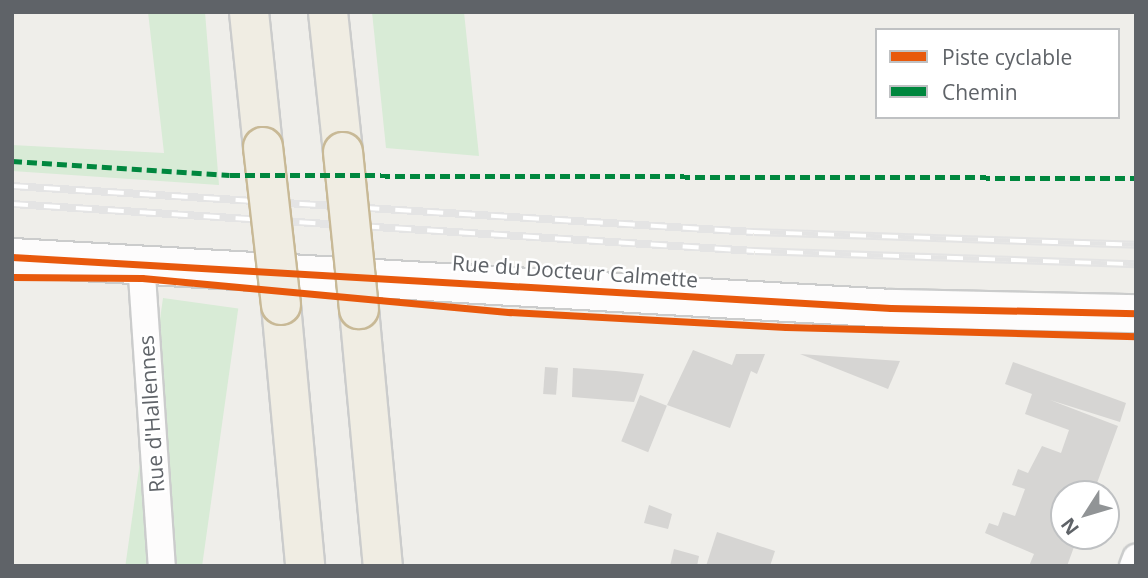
<!DOCTYPE html>
<style>
body{margin:0}
#map{position:relative;width:1148px;height:578px;overflow:hidden;background:#efeeea;font-family:"Open Sans",sans-serif}
div>[style]{position:absolute}
.green>*{inset:0;background:#d8ebd6;transform-origin:0 0}
.building>*{inset:0;background:#d6d5d3;transform-origin:0 0}
.roads{filter:drop-shadow(2px 0 #cbcccc) drop-shadow(-2px 0 #cbcccc) drop-shadow(0 2px #cbcccc) drop-shadow(0 -2px #cbcccc)}
.street>*{height:26px;margin:-13px;padding:0 13px;transform-origin:13px;border-radius:13px;background:#fdfcfc}
.secondary>*{height:37px;margin:-18.5px;padding:0 18.5px;transform-origin:18.5px;border-radius:18.5px;background:#fdfcfc}
.highway>*{height:38px;margin:-19px;padding:0 19px;transform-origin:19px;border-radius:19px;background:#f0ede3}
.rail>*{height:8px;margin-top:-4px;transform-origin:0;background:repeating-linear-gradient(90deg,#fff 0 16px,#e4e4e4 0 32px);box-sizing:border-box;border-block:2px solid #e4e4e4}
.bridges{filter:drop-shadow(2px 0 #c8b996) drop-shadow(-2px 0 #c8b996) drop-shadow(0 2px #c8b996) drop-shadow(0 -2px #c8b996)}
.highway-bridge>*{height:38px;margin:-19px;padding:0 19px;transform-origin:19px;border-radius:19px;background:#f0ede3}
.quiet>*{height:5px;margin-top:-2.5px;transform-origin:0;background:repeating-linear-gradient(90deg,#00873e 0 10px,transparent 0 15px)}
.cycleway>*{height:7px;margin:-3.5px;padding:0 3.5px;transform-origin:3.5px;border-radius:3.5px;background:#e8590c}
span{translate:-50% -50%;white-space:nowrap;text-align:center;line-height:1.15;-webkit-text-stroke:5px #fff;paint-order:stroke}
.street-label{font-size:21px;color:#5f6368}
.frame{position:absolute;inset:0;border:14px solid #5f6368;pointer-events:none}
.legend{position:absolute;left:875px;top:28px;width:245px;height:91px;box-sizing:border-box;background:#fff;border:2px solid #bfc1c3;margin:0;padding:9px 12px;list-style:none;font-size:21px;color:#5f6368}
.legend li{display:flex;align-items:center;gap:14px;height:35px}
.legend b{width:35px;border:2px solid #bfc1c3}
.north{position:absolute;left:1050px;top:480px;width:70px;height:70px;box-sizing:border-box;background:#fff;border:2px solid #bfc1c3;border-radius:50%;rotate:233deg;font-size:19px;font-weight:700;line-height:28px;text-align:center;color:#5f6368}
.north::after{content:'';display:block;margin:auto;width:24px;height:32px;background:#919496;clip-path:polygon(50% 0,100% 100%,50% 72%,0 100%)}
</style>
<div id="map">
<div class="green">
<div style="clip-path:polygon(148px 12px,205px 12px,219px 185px,12px 171px,12px 145px,164px 153px)"></div>
<div style="clip-path:polygon(372px 12px,464px 12px,479px 156px,386px 148px)"></div>
<div style="left:163px;top:298px;width:76px;height:269px;rotate:8deg"></div>
</div>
<div class="building">
<div style="clip-path:polygon(693px 350px,732px 365px,736px 354px,765px 354px,757px 374px,751px 371px,730px 428px,667px 405px)"></div>
<div style="clip-path:polygon(800px 354px,900px 361px,888px 389px)"></div>
<div style="clip-path:polygon(1013px 362px,1126px 403px,1120px 422px,1050px 400px,1118px 426px,1093px 494px,1064px 494px,1064px 536px,1078px 536px,1067px 566px,1029px 566px,1034px 554px,985px 533px,989px 523px,998px 526px,1003px 512px,1015px 516px,1025px 489px,1012px 485px,1018px 469px,1028px 473px,1042px 446px,1061px 453px,1069px 430px,1025px 414px,1032px 394px,1005px 384px)"></div>
<div style="left:545px;top:367px;width:13px;height:27px;rotate:4deg"></div>
<div style="clip-path:polygon(573px 368px,616px 371px,644px 374px,634px 402px,572px 397px)"></div>
<div style="left:640px;top:395px;width:29px;height:50px;rotate:22deg"></div>
<div style="clip-path:polygon(649px 505px,672px 514px,668px 529px,644px 523px)"></div>
<div style="clip-path:polygon(717px 532px,775px 551px,770px 566px,706px 566px)"></div>
<div style="clip-path:polygon(674px 549px,699px 556px,697px 566px,670px 566px)"></div>
</div>
<div class="roads">
<div class="street">
<div style="left:141px;top:261px;width:306px;rotate:86.1deg"></div>
<div style="left:1133px;top:566px;width:9px;rotate:-69deg"></div>
</div>
<div class="secondary">
<div style="left:12px;top:257px;width:880px;rotate:3.32deg"></div>
<div style="left:891px;top:308px;width:245px;rotate:1.2deg"></div>
</div>
<div class="highway">
<div style="left:249px;top:12px;width:136px;rotate:84.1deg"></div>
<div style="left:328px;top:12px;width:141px;rotate:83.9deg"></div>
<div style="left:281px;top:305px;width:262px;rotate:84.7deg"></div>
<div style="left:359px;top:309px;width:258px;rotate:84.7deg"></div>
</div>
</div>
<div class="rail">
<div style="left:12px;top:186px;width:743px;rotate:3.55deg"></div>
<div style="left:754px;top:232px;width:382px;rotate:1.9deg"></div>
<div style="left:12px;top:204px;width:744px;rotate:3.62deg"></div>
<div style="left:755px;top:251px;width:381px;rotate:2deg"></div>
</div>
<div class="bridges">
<div class="highway-bridge">
<div style="left:263px;top:147px;width:159px;rotate:83.5deg"></div>
<div style="left:343px;top:152px;width:158px;rotate:84.2deg"></div>
</div>
</div>
<div class="quiet">
<div style="left:12px;top:161px;width:218px;rotate:3.7deg"></div>
<div style="left:230px;top:175px;width:906px;rotate:0.19deg"></div>
</div>
<div class="cycleway">
<div style="left:12px;top:257px;width:880px;rotate:3.32deg"></div>
<div style="left:891px;top:308px;width:245px;rotate:1.2deg"></div>
<div style="left:12px;top:277px;width:130px;rotate:0.4deg"></div>
<div style="left:142px;top:278px;width:370px;rotate:5.3deg"></div>
<div style="left:510px;top:312px;width:276px;rotate:3.1deg"></div>
<div style="left:786px;top:327px;width:350px;rotate:1.5deg"></div>
</div>
<div class="street-label">
<span style="left:575px;top:271px;rotate:4deg">Rue du Docteur Calmette</span>
<span style="left:151px;top:414px;rotate:-94deg">Rue d'Hallennes</span>
</div>
<div class="frame"></div>
<ul class="legend">
<li><b style="height:9px;background:#e8590c"></b>Piste cyclable</li>
<li><b style="height:9px;background:#00873e"></b>Chemin</li>
</ul>
<div class="north">N</div>
</div>
